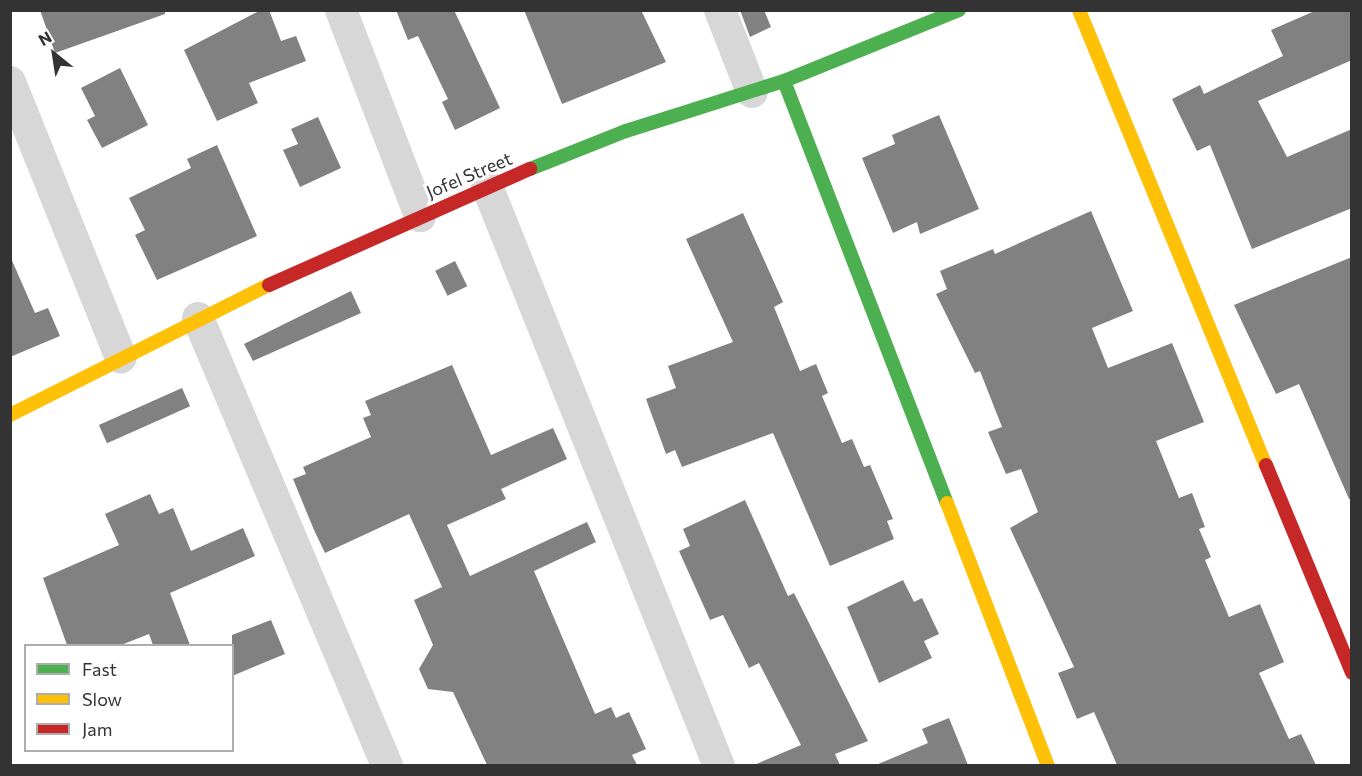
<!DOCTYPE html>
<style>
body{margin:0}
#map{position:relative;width:1362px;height:776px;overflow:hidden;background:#fff;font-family:Commissioner,sans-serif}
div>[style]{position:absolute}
.building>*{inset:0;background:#818181;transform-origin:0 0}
.street>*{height:32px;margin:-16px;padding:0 16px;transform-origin:16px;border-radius:16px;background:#d7d7d7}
.fast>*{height:14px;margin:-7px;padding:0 7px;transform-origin:7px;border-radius:7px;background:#4caf50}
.slow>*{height:14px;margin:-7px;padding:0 7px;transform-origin:7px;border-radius:7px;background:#ffc107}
.jam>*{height:14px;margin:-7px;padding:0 7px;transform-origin:7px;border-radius:7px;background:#c62828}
span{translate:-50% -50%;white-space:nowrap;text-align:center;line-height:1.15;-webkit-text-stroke:6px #fff;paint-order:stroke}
.street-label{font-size:18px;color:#333}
.frame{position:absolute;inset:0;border:12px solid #333;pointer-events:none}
.legend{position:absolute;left:24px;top:644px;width:210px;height:108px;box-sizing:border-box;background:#fff;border:2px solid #adadad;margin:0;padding:8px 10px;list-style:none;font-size:18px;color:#333}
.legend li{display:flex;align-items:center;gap:12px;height:30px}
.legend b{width:30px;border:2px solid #adadad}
.north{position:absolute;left:24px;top:24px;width:60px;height:60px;-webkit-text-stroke:4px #fff;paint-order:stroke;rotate:330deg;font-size:16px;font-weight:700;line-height:24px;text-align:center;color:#333}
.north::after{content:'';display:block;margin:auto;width:21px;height:27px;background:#333;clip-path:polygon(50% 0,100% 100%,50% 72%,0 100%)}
</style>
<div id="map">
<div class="building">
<div style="clip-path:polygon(40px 10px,165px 10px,165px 14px,55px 53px)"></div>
<div style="clip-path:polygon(261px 10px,269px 10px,281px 41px,296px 36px,306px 61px,249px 83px,258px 103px,217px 121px,184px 50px)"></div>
<div style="clip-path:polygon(396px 10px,454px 10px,500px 108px,455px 130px,442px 102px,448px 99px,418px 36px,408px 40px)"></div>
<div style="clip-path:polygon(524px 10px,641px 10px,666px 62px,562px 104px)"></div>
<div style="clip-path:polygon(740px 10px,764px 10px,771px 27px,750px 37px)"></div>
<div style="clip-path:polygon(1317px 10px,1352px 10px,1352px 60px,1258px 101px,1287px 157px,1352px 129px,1352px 208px,1252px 249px,1210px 145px,1197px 151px,1172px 99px,1200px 85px,1204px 94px,1283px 56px,1271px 30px)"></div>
<div style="clip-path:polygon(120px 68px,148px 125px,102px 148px,87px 120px,95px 116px,81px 88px)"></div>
<div style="clip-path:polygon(939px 115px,979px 209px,920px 234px,917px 222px,893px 233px,862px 158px,895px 144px,892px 135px)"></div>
<div style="clip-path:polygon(318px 117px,341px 168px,300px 187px,283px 150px,298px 144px,291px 129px)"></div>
<div style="clip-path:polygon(217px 145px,257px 236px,157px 280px,135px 235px,145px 230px,129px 198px,191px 168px,187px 159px)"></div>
<div style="clip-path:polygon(1091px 211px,1133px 311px,1092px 328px,1108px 368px,1172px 343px,1204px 422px,1156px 441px,1179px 498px,1192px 493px,1205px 527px,1199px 529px,1211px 557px,1205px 560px,1229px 617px,1260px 604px,1284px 662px,1259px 673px,1289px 739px,1301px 734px,1316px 765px,1117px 765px,1094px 712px,1077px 719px,1058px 673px,1074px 667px,1010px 528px,1038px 512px,1021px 469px,1006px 474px,988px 432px,1002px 427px,980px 371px,975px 373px,936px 294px,947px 289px,940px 271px,993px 249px,995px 254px)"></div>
<div style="clip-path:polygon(743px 213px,783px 302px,774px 307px,800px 371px,816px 364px,828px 393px,822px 396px,842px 443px,852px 439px,864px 467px,870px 465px,893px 519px,887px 521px,894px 539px,830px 566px,773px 433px,682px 467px,675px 450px,666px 454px,646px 399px,676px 388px,668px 366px,733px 342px,686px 239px)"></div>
<div style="clip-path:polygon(10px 256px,35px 313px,48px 308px,60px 336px,10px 357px)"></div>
<div style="clip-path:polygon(1352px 257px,1352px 499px,1349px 499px,1299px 384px,1276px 394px,1234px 305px)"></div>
<div style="left:455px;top:261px;width:28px;height:22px;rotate:64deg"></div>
<div style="clip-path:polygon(351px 291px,361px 313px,253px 361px,244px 344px)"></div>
<div style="clip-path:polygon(452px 365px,491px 455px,553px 428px,567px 459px,501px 489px,506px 499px,447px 525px,470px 576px,587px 522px,596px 542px,534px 571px,595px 714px,611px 707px,616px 718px,629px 712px,646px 749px,632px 755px,637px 765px,487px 765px,453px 692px,428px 689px,419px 669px,433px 645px,414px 600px,442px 587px,409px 514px,325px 553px,314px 530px,293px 479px,306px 474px,303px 467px,371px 437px,363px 418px,371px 415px,365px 401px)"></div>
<div style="left:182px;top:388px;width:20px;height:91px;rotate:66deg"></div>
<div style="clip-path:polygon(150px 494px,159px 514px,173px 508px,191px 551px,243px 528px,255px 556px,170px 593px,190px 645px,153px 645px,149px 634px,121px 645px,67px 645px,43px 578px,119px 545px,105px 514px)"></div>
<div style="clip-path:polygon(745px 500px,788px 596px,794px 593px,868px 741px,835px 754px,840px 765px,754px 765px,801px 745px,759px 663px,749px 668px,723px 615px,710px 620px,679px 551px,690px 546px,683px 529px)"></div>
<div style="clip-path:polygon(903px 580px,914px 602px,922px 598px,939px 634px,924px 641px,932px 658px,879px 683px,847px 607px)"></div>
<div style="clip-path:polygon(271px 620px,285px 654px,232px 676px,232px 635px)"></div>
<div style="clip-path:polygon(949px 718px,968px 765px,876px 765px,928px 743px,922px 729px)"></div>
</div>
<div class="street">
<div style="left:341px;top:10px;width:221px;rotate:69deg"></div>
<div style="left:720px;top:10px;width:88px;rotate:68.7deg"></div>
<div style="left:10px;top:82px;width:297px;rotate:68.1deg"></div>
<div style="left:487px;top:186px;width:625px;rotate:68.2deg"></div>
<div style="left:198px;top:318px;width:486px;rotate:67.1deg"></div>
</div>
<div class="fast">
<div style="left:784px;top:81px;width:452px;rotate:68.9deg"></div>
<div style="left:530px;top:169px;width:103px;rotate:-21.6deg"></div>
<div style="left:626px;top:131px;width:166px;rotate:-17.6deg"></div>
<div style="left:784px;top:81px;width:189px;rotate:-22.1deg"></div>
</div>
<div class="slow">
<div style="left:1079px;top:10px;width:492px;rotate:67.7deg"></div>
<div style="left:10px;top:415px;width:290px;rotate:-26.7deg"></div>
<div style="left:947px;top:503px;width:282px;rotate:69deg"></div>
</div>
<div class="jam">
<div style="left:269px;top:285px;width:286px;rotate:-24deg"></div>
<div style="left:1266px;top:465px;width:225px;rotate:67.5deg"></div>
</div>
<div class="street-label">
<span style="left:469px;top:175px;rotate:-23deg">Jofel Street</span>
</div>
<div class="frame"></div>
<ul class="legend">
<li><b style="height:8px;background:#4caf50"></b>Fast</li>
<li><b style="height:8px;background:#ffc107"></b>Slow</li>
<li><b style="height:8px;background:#c62828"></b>Jam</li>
</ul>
<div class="north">N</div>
</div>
